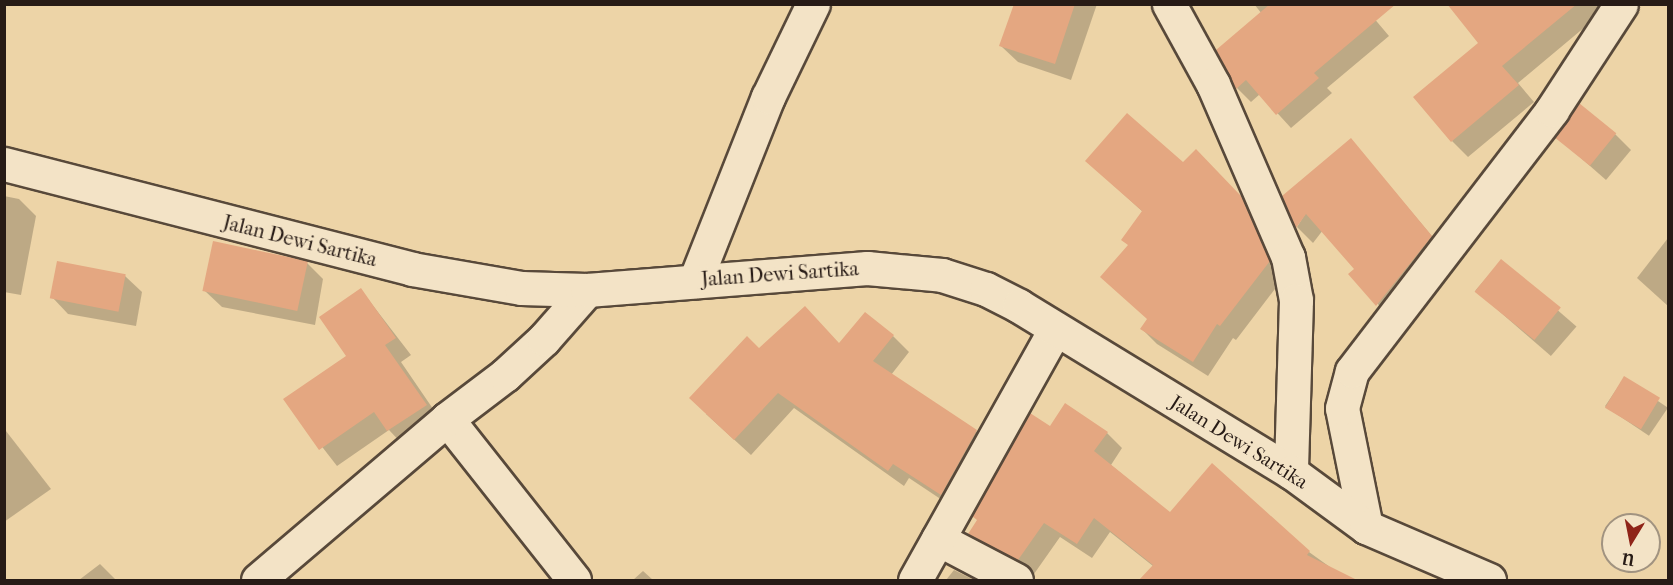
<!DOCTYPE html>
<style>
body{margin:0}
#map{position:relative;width:1673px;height:585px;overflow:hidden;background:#edd4a7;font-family:"IM FELL French Canon",serif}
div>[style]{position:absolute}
.shadow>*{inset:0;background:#0003;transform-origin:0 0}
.building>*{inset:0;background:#e4a781;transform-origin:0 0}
.roads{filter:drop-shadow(2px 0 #58493a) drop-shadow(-2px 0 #58493a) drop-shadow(0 2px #58493a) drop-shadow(0 -2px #58493a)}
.minor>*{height:33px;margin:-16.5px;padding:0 16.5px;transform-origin:16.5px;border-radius:16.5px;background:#f3e3c6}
.tertiary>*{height:33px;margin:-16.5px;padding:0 16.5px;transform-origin:16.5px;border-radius:16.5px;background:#f3e3c6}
span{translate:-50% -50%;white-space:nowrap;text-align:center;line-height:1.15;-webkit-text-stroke:4.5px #f3e3c6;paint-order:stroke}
.street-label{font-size:20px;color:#271b16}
.frame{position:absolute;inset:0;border:6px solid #271b16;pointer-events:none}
.north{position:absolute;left:1601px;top:513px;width:60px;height:60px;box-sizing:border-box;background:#f3e3c6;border:2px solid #a19380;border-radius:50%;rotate:190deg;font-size:16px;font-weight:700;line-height:24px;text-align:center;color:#271b16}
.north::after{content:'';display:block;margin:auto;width:21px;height:27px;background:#8f2418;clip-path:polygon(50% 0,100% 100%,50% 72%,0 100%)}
</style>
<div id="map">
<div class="shadow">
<div style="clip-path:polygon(1015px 4px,1097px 4px,1071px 80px,1018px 62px,1001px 46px)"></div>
<div style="clip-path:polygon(1254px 4px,1372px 4px,1367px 10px,1389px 36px,1327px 88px,1332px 93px,1291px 128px,1260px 94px,1251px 102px,1237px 88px,1262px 14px)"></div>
<div style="clip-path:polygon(1449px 4px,1599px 4px,1604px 11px,1518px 83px,1534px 102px,1468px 157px,1452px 141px,1480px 43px)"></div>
<div style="clip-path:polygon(1615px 134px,1631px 150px,1606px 180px,1557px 137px)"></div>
<div style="clip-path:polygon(1351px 140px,1447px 254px,1393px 321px,1351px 274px,1356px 269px,1323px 230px,1313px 243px,1297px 227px)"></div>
<div style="clip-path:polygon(1087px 161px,1211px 166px,1256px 213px,1284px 277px,1236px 340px,1233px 338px,1208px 376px,1157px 344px,1142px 329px,1148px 319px,1129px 246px,1143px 212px)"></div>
<div style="clip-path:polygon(4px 196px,19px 199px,36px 216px,21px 295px,4px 292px)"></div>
<div style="clip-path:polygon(1668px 238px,1668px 306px,1637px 278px)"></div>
<div style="left:1501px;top:261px;width:100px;height:39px;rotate:41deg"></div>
<div style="clip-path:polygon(307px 263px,323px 279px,315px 325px,222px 307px,205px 291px)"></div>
<div style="clip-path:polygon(125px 276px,142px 292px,136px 326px,68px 314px,52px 297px)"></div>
<div style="clip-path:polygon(361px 290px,411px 355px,401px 362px,442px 422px,405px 447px,389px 430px,337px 466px,285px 399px,348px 356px)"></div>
<div style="clip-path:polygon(893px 336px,909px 352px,891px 375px,976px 431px,992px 447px,957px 510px,909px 478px,904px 486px,794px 408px,751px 455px,706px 414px,759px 350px,840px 345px)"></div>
<div style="left:1624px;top:378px;width:53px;height:34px;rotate:34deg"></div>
<div style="clip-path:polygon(1050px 428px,1107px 433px,1122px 448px,1111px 465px,1170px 514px,1309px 552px,1348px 580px,1141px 580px,1153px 566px,1110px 532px,1092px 558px,1060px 537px,1034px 574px,985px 549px,970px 533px)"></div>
<div style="clip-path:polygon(6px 431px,51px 489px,4px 522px,4px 432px)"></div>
<div style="clip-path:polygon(100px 564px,116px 580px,79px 580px)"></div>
<div style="clip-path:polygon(954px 570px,974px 580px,946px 580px)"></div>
<div style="clip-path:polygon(643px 571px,653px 580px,633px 580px)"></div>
</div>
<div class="building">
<div style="clip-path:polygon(1014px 4px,1075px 4px,1055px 64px,999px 46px)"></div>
<div style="clip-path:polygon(1270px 4px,1396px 4px,1314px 73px,1319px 78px,1276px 115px,1246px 80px,1236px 89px,1216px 50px)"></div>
<div style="clip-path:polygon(1447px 4px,1577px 4px,1502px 66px,1519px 85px,1451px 142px,1413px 97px,1478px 43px)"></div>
<div style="left:1579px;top:103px;width:48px;height:42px;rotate:39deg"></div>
<div style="clip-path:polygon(1127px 113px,1183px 162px,1196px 149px,1241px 196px,1270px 261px,1220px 326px,1217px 324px,1193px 362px,1140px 329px,1147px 319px,1100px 277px,1128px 245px,1121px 240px,1142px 211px,1085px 161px)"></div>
<div style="clip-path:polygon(1351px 138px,1432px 236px,1376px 306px,1348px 274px,1354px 269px,1306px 214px,1296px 228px,1282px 196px)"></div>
<div style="left:213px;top:241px;width:97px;height:51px;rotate:12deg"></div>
<div style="left:1501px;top:259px;width:77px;height:42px;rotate:39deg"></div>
<div style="left:57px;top:261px;width:70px;height:38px;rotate:11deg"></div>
<div style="clip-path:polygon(361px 288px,396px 338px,385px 345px,427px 405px,387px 431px,374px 412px,319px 450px,283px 399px,346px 356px,319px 317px)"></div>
<div style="clip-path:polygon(805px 306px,839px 343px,865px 312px,894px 335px,873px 361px,977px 430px,941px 495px,893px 464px,888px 471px,778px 393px,734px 440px,689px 398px,747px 336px,759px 348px)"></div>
<div style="left:1624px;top:376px;width:42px;height:37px;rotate:31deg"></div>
<div style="clip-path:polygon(1065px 403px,1108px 432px,1094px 451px,1170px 512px,1212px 463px,1310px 551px,1307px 555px,1357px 580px,1139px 580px,1153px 565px,1094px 518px,1077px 544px,1044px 523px,1018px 560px,968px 534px,977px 520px,972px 516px,1030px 413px,1050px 426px)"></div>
</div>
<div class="roads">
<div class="minor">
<div style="left:1169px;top:4px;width:91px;rotate:61.2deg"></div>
<div style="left:1213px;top:84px;width:189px;rotate:66.6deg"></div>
<div style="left:1288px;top:257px;width:44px;rotate:79.5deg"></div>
<div style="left:1296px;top:300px;width:172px;rotate:91.7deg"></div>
<div style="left:695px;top:281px;width:198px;rotate:-68.4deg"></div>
<div style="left:768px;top:97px;width:103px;rotate:-64.2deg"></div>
<div style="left:447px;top:419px;width:205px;rotate:51.7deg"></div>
<div style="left:1366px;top:527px;width:121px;rotate:-101.4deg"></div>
<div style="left:1342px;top:408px;width:38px;rotate:-75deg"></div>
<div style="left:1352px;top:371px;width:329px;rotate:-52.5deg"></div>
<div style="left:1552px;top:110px;width:126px;rotate:-56.9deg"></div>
<div style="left:938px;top:539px;width:88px;rotate:27.7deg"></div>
<div style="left:258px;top:580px;width:248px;rotate:-40.4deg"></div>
<div style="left:447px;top:419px;width:73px;rotate:-37.2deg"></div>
<div style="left:505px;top:375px;width:53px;rotate:-42.7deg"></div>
<div style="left:544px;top:339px;width:65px;rotate:-48.7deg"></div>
<div style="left:915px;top:580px;width:287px;rotate:-60.8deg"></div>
</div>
<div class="tertiary">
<div style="left:4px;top:164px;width:421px;rotate:14.4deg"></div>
<div style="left:412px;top:269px;width:111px;rotate:9.9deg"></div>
<div style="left:521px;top:288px;width:66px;rotate:1.7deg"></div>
<div style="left:587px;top:290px;width:281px;rotate:-4.5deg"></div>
<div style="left:867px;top:268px;width:75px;rotate:5.3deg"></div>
<div style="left:942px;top:275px;width:46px;rotate:17.7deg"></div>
<div style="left:986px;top:289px;width:37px;rotate:27deg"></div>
<div style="left:1019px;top:306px;width:319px;rotate:31.4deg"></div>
<div style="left:1291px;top:472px;width:93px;rotate:36.3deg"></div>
<div style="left:1366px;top:527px;width:134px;rotate:23.3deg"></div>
</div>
</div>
<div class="street-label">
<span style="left:300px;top:241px;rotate:14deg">Jalan Dewi Sartika</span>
<span style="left:780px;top:274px;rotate:-4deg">Jalan Dewi Sartika</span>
<span style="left:1239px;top:442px;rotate:32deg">Jalan Dewi Sartika</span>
</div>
<div class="frame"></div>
<div class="north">U</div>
</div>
